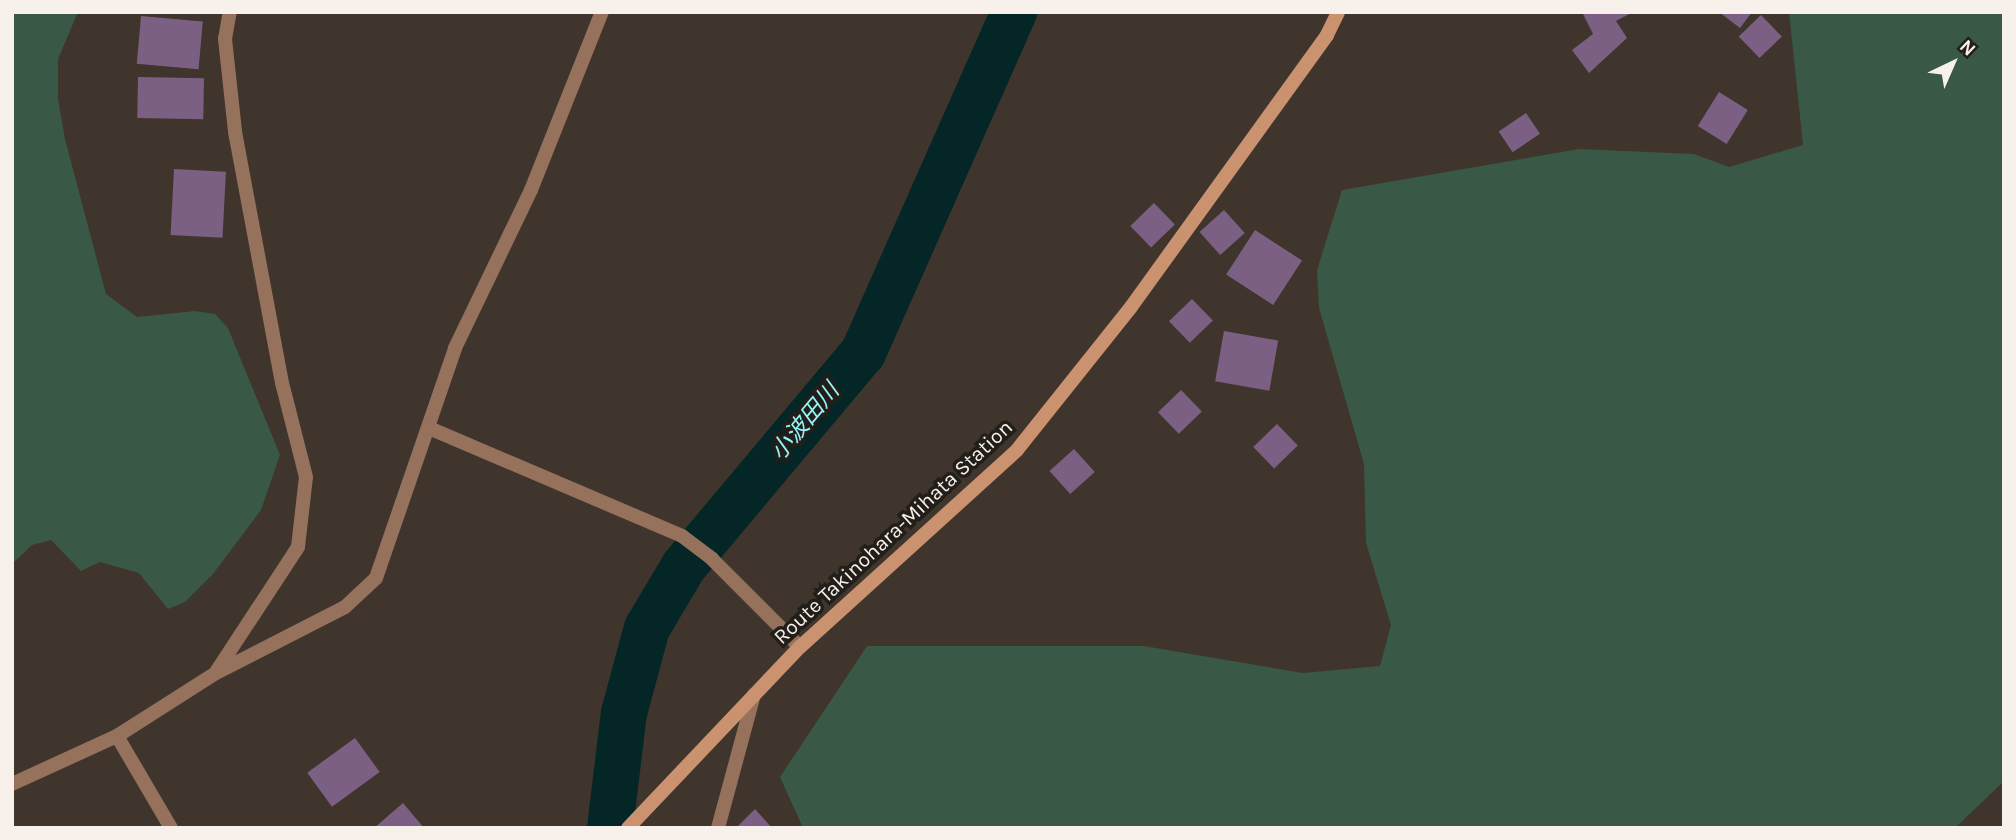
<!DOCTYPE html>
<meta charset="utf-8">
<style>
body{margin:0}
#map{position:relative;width:2016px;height:840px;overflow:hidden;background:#3f352c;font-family:Karla,"Noto Sans JP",sans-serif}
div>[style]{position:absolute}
.green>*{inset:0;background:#395845}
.river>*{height:46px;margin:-23px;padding:0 23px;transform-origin:23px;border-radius:23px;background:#042626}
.building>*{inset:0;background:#7b6083;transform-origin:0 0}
.street>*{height:14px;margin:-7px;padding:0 7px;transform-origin:7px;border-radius:7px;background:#96725d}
.secondary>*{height:14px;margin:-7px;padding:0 7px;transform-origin:7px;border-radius:7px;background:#cb9270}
span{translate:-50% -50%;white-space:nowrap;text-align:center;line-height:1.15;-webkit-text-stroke:7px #221e19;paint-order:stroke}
.street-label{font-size:21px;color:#f8f1eb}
.water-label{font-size:23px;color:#93f6f8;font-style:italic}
.frame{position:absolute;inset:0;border:14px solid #f8f1eb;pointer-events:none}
.north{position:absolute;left:1918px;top:28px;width:70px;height:70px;-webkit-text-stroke:5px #221e19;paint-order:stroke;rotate:44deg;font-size:19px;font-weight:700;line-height:28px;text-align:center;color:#f8f1eb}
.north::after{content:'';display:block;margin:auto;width:24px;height:32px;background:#f8f1eb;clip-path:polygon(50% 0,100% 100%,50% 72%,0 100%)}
</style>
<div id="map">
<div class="green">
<div style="clip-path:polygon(12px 12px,78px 12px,58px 59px,58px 99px,65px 139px,106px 294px,137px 317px,195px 311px,215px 314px,228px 328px,280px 455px,261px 510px,213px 574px,185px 602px,168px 609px,139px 573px,100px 562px,81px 571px,51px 540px,32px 545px,12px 564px)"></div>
<div style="clip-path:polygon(1789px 12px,2004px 12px,2004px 781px,1955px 828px,803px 828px,780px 777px,867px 646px,1144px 646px,1303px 673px,1380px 666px,1391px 625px,1366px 543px,1364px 464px,1319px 308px,1317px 270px,1342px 190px,1579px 149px,1694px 154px,1729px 167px,1803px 145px)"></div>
</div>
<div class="river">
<div style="left:610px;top:828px;width:116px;rotate:-83.1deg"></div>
<div style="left:624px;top:713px;width:88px;rotate:-74.9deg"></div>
<div style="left:647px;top:628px;width:72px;rotate:-59.2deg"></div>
<div style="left:684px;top:566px;width:278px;rotate:-50deg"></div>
<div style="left:863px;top:353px;width:373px;rotate:-66.1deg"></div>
</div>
<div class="building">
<div style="clip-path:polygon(1582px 12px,1633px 12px,1616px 21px,1627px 38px,1589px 73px,1572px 50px,1593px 34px)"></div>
<div style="clip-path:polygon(1719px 12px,1752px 12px,1740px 28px)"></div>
<div style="left:1761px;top:15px;width:30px;height:31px;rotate:46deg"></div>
<div style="left:141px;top:16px;width:62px;height:48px;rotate:5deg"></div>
<div style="left:138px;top:77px;width:66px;height:41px;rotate:1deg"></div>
<div style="left:1719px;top:92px;width:34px;height:40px;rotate:32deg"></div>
<div style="left:1526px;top:113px;width:25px;height:33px;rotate:56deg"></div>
<div style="left:174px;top:169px;width:52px;height:66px;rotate:3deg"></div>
<div style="left:1154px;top:203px;width:30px;height:33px;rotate:46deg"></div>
<div style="left:1224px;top:210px;width:31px;height:33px;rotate:48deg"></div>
<div style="left:1255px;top:230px;width:56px;height:53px;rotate:33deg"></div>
<div style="left:1192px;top:299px;width:30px;height:32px;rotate:46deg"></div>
<div style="left:1224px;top:331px;width:55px;height:51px;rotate:10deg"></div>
<div style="left:1181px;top:390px;width:30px;height:32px;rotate:46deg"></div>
<div style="left:1277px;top:424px;width:30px;height:33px;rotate:46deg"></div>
<div style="left:1074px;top:449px;width:31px;height:33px;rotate:48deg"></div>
<div style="left:355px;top:738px;width:42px;height:59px;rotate:54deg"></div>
<div style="clip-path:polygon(403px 803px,424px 828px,374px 828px)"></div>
<div style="clip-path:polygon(755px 809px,772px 828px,736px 828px)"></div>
</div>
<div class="street">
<div style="left:429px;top:428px;width:275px;rotate:23.1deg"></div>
<div style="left:682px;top:536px;width:38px;rotate:37deg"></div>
<div style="left:712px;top:559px;width:124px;rotate:45deg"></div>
<div style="left:216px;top:672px;width:149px;rotate:-56.7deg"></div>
<div style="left:298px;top:547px;width:70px;rotate:-83.5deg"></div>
<div style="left:306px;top:477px;width:97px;rotate:-104.3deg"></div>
<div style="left:282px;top:383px;width:256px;rotate:-100.6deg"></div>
<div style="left:235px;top:131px;width:93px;rotate:-96.2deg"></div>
<div style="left:225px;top:39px;width:27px;rotate:-80deg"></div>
<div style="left:117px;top:736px;width:107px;rotate:59.6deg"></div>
<div style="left:12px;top:784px;width:115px;rotate:-24.6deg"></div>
<div style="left:117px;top:736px;width:117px;rotate:-32.5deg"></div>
<div style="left:216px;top:673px;width:145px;rotate:-27.1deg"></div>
<div style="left:345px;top:607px;width:42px;rotate:-43.1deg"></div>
<div style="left:376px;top:578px;width:243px;rotate:-71deg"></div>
<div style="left:455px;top:348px;width:175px;rotate:-64.3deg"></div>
<div style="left:531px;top:190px;width:192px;rotate:-68.3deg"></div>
<div style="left:718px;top:828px;width:138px;rotate:-74.9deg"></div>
</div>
<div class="secondary">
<div style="left:628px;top:828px;width:250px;rotate:-46.5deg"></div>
<div style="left:800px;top:647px;width:293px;rotate:-42.2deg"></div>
<div style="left:1017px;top:450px;width:183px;rotate:-51.4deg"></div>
<div style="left:1131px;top:307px;width:335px;rotate:-54.2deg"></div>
<div style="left:1327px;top:35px;width:25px;rotate:-64deg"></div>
</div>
<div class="street-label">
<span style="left:893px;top:532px;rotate:-43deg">Route Takinohara-Mihata Station</span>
</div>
<div class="water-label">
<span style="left:805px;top:422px;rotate:-50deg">小波田川</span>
</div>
<div class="frame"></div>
<div class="north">N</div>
</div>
